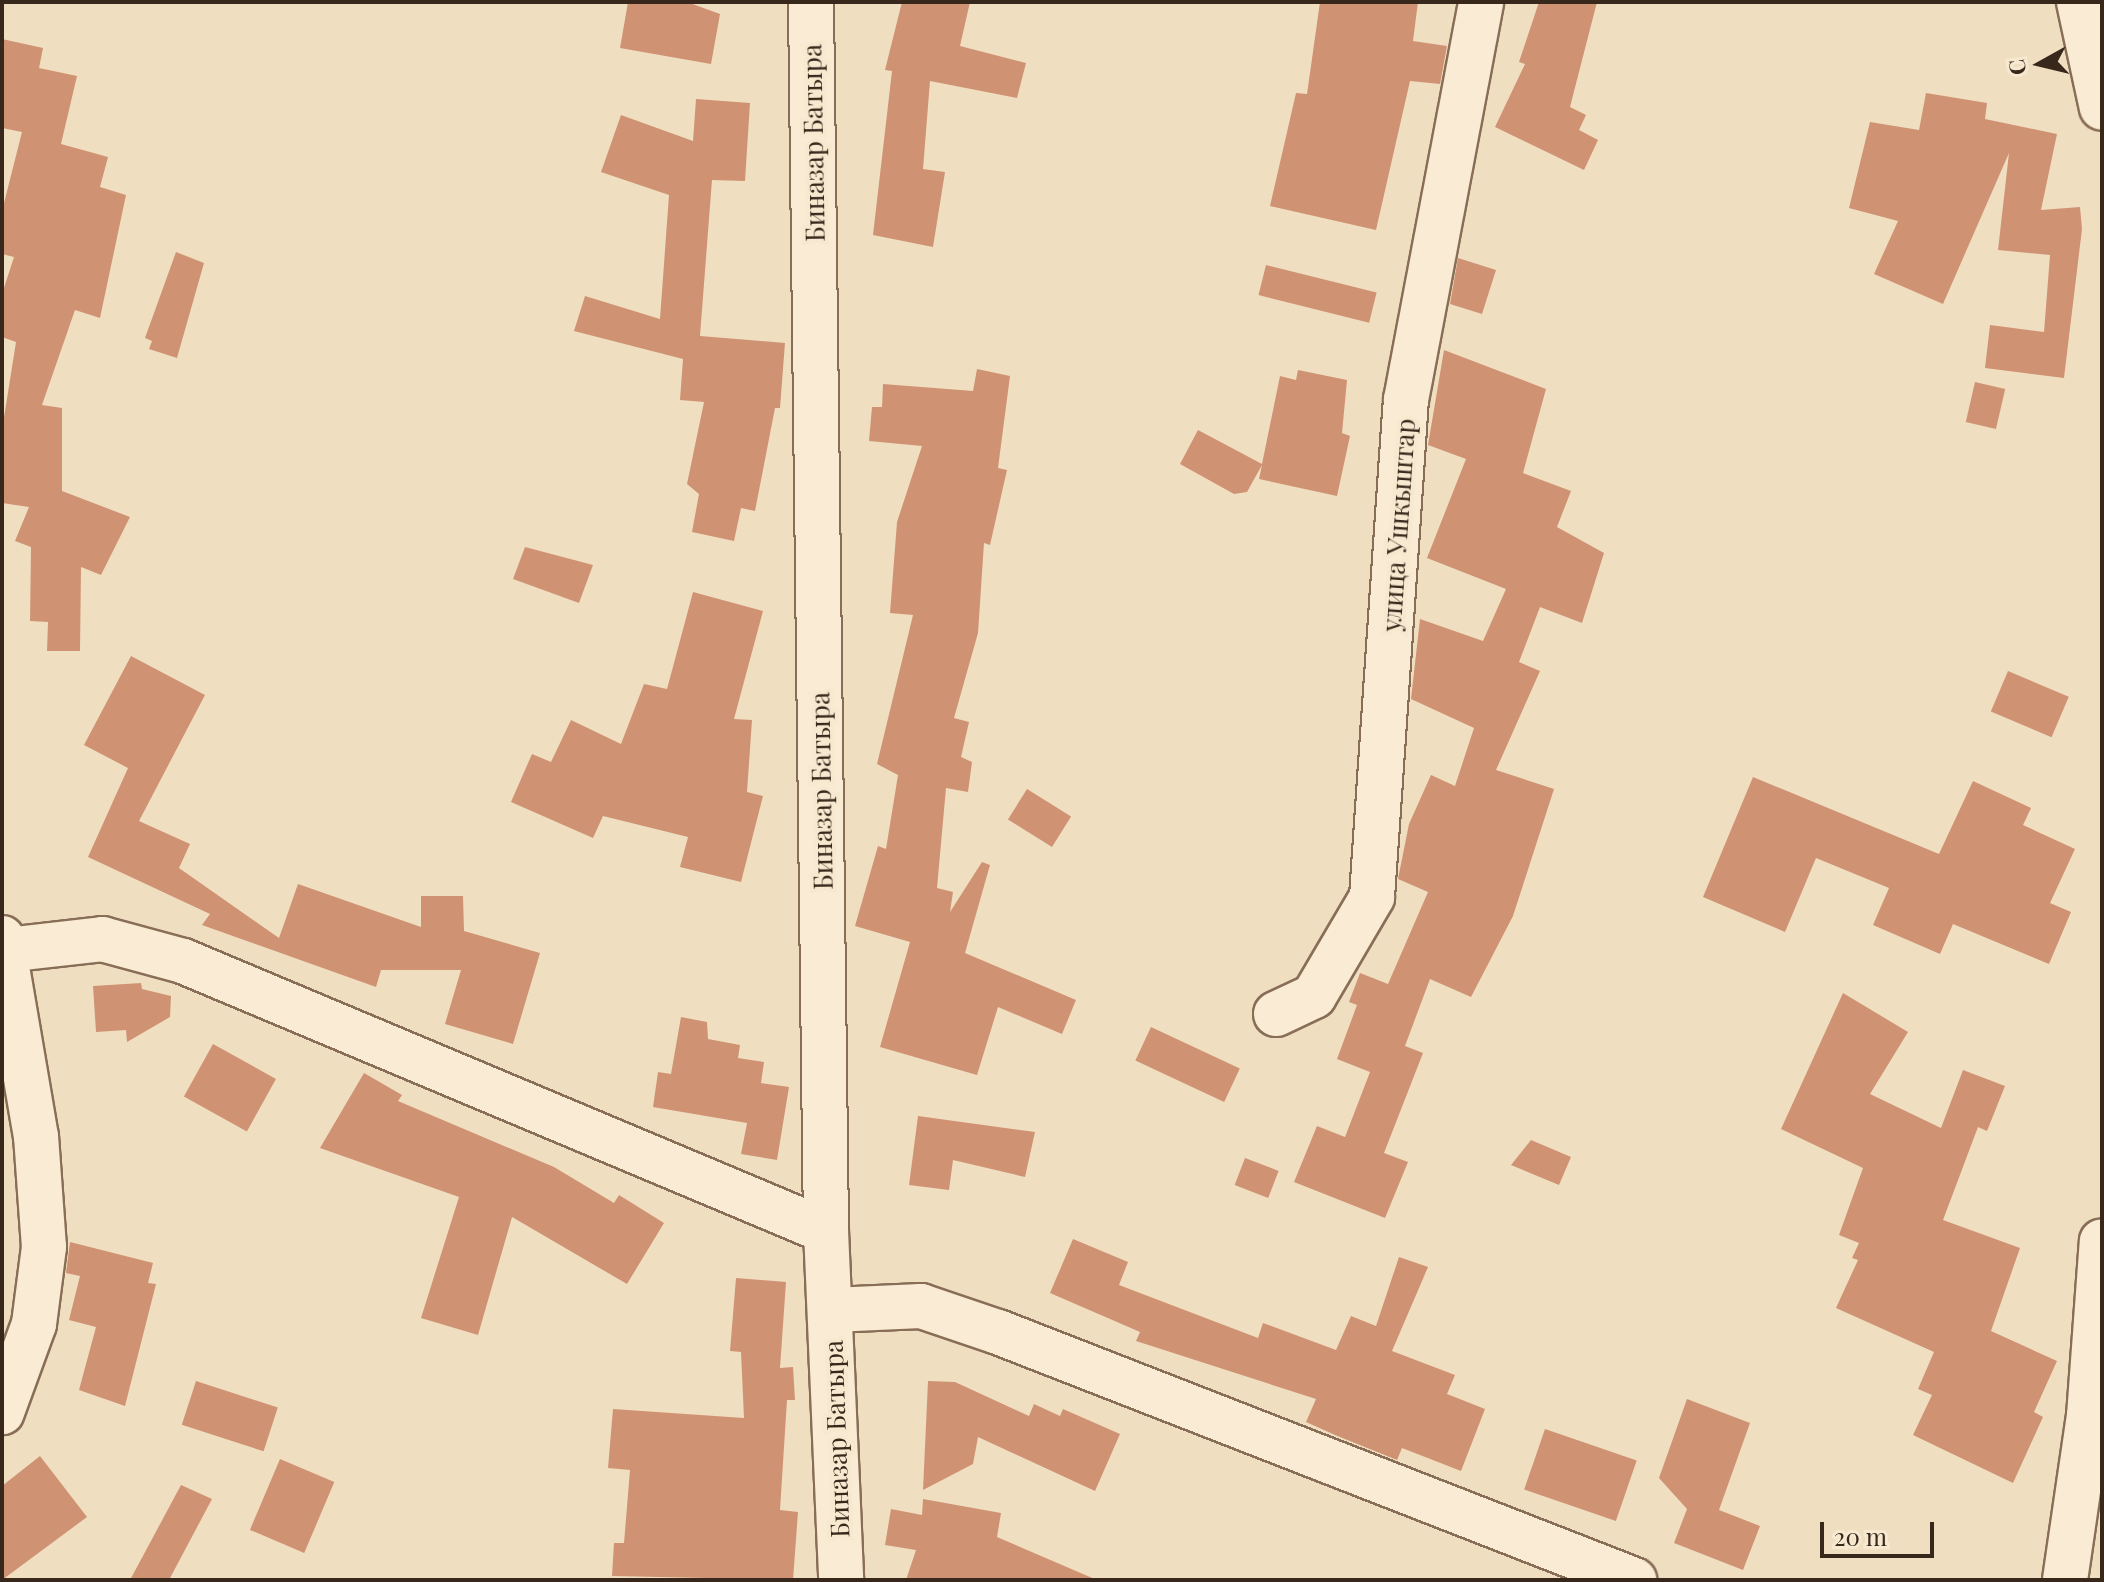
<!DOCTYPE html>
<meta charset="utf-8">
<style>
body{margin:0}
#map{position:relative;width:2104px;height:1582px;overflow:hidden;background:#f0dec0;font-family:"Playfair Display",serif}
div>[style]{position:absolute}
.building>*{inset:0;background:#cf9374;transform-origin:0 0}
.roads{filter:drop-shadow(2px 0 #896e57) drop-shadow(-2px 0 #896e57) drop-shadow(0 2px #896e57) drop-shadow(0 -2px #896e57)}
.minor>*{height:44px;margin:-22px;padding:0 22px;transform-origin:22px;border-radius:22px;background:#faecd4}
span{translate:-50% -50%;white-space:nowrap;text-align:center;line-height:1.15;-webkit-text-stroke:8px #f7e9d0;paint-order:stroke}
.street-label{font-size:26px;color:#38281c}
.frame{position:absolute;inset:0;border:4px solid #38281c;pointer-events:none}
.north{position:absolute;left:2000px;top:24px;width:80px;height:80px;-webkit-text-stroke:6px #f7e9d0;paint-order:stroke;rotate:262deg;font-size:22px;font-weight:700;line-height:32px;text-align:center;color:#38281c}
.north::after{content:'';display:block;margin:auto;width:28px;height:36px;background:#38281c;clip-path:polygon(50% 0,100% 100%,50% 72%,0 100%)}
.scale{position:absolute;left:1820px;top:1522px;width:114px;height:36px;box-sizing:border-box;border:4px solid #38281c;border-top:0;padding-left:10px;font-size:24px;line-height:28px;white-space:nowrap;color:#38281c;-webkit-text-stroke:6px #f7e9d0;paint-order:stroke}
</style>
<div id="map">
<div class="building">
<div style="clip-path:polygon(628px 2px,687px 2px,720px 14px,711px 64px,620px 48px)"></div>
<div style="clip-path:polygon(902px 2px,970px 2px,960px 46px,1026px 63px,1017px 98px,930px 81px,923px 169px,945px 172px,933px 247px,873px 235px,892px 71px,885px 70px)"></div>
<div style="clip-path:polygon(1320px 2px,1418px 2px,1413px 41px,1447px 46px,1440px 84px,1410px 81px,1376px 230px,1270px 206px,1296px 93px,1307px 94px)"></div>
<div style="clip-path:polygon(1539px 2px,1597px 2px,1570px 107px,1586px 115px,1579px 130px,1598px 140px,1584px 170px,1495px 127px,1525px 64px,1519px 62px)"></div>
<div style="clip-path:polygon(2px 39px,43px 48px,39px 68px,77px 76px,61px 144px,108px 157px,100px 187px,126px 195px,100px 318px,75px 310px,42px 405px,62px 408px,62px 491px,130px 517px,101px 575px,81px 567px,80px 651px,47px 651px,48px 622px,30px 621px,31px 547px,15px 541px,29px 507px,2px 503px,2px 430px,16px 342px,2px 337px,2px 294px,14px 257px,2px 254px,2px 211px,22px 132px,2px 128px)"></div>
<div style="clip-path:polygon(1926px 93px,1987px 103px,1985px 119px,2057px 134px,2041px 210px,2080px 207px,2082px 229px,2064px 378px,1985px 368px,1990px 325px,2044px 332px,2050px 255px,1998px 250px,2009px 153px,1943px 304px,1874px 274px,1898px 221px,1849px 208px,1870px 122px,1919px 130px)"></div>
<div style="clip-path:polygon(696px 99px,750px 103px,745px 181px,712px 180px,700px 336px,785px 343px,780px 408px,775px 408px,755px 511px,741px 508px,734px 541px,692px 532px,699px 494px,687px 484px,704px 402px,680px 400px,683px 359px,574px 331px,585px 296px,660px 319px,669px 195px,601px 172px,621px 115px,693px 141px)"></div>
<div style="clip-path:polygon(176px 252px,204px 263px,177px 358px,149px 349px,152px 341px,145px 338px)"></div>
<div style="clip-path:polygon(1458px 258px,1496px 270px,1482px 314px,1450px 304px)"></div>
<div style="left:1266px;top:265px;width:114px;height:31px;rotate:14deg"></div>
<div style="clip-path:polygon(1444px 350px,1546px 389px,1523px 473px,1571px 491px,1557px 527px,1604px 553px,1582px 623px,1540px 607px,1519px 662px,1540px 671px,1496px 770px,1554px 789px,1513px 916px,1471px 997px,1430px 979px,1405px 1046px,1423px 1053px,1384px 1153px,1408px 1162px,1385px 1218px,1294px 1182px,1317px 1126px,1345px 1137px,1370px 1072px,1337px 1059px,1357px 1005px,1349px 1002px,1360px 973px,1388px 984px,1428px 892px,1398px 879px,1409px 824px,1431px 775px,1455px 786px,1474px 728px,1411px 699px,1420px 619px,1483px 641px,1506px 589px,1427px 558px,1466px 459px,1428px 445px)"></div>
<div style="clip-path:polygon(977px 369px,1010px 376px,998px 468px,1007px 470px,990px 545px,984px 543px,978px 633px,954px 718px,969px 722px,961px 757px,972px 762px,968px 792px,946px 788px,937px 888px,953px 892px,950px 912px,982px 862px,990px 865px,965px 953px,1076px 1000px,1062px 1034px,998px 1007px,977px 1075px,880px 1047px,910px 942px,855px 926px,878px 846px,886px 849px,898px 775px,877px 764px,913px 615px,890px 613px,897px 522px,922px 446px,869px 441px,872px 407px,882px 407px,883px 384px,973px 391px)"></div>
<div style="clip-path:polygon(1298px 370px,1347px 380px,1342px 433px,1350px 436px,1337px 496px,1259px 479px,1262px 465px,1247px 492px,1234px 494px,1180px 464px,1198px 430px,1262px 464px,1280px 376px,1296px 380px)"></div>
<div style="left:1975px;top:382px;width:31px;height:41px;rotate:13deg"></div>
<div style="clip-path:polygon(525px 547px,593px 565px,579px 603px,513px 579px)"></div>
<div style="clip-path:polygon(693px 592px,763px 611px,734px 719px,752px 720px,747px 792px,763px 796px,741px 882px,680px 867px,688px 837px,603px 816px,593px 838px,511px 802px,532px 754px,551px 762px,571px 720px,621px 744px,644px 684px,667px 689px)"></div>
<div style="clip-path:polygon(131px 656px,205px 695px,139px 821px,190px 844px,179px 868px,279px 938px,298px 884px,421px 927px,421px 896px,463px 896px,464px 931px,540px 953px,513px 1044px,445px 1024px,461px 970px,381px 970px,376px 987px,202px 925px,210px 914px,88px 857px,128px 768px,84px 745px)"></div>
<div style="left:2008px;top:671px;width:66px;height:44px;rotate:23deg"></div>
<div style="clip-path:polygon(1753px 777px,1939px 854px,1973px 781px,2031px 808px,2023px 825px,2075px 849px,2050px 903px,2071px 912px,2049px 964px,1953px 924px,1940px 954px,1873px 925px,1889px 888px,1816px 858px,1785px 932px,1703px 897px)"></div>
<div style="left:1027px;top:789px;width:52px;height:36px;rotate:32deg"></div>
<div style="clip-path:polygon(141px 983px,142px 989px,171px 996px,170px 1017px,127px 1042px,126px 1030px,96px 1032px,93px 986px)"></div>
<div style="clip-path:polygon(1843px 993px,1908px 1032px,1870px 1094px,1941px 1128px,1963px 1070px,2005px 1086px,1987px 1131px,1978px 1127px,1943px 1220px,2020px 1248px,1991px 1331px,2057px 1361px,2034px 1412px,2043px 1417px,2013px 1483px,1913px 1435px,1932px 1395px,1918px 1389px,1934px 1352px,1836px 1308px,1858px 1260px,1852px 1258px,1859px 1243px,1839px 1235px,1863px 1168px,1781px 1129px)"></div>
<div style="clip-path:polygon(681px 1017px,707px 1022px,708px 1039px,740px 1045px,738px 1058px,764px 1062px,761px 1083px,789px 1087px,777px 1160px,741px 1154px,747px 1123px,653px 1107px,658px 1072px,671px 1074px)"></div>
<div style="left:1151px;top:1027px;width:98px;height:37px;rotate:25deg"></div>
<div style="left:213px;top:1044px;width:72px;height:60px;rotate:29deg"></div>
<div style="clip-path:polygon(364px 1073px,402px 1095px,398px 1101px,554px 1167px,614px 1203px,619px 1195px,664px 1223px,627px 1284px,512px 1217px,478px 1335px,421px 1318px,459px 1197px,320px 1148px)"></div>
<div style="clip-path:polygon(918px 1116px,1035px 1132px,1025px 1177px,953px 1160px,949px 1190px,909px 1185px)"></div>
<div style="clip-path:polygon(1531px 1140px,1571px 1157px,1559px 1185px,1511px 1165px)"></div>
<div style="left:1245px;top:1158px;width:36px;height:29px;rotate:21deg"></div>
<div style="clip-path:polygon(1073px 1239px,1128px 1262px,1119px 1285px,1258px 1338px,1263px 1323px,1336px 1350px,1351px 1316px,1376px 1326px,1399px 1257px,1428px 1267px,1392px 1351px,1455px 1375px,1447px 1394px,1485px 1409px,1461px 1471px,1402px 1448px,1397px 1460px,1335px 1435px,1306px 1422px,1316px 1399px,1136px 1341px,1140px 1332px,1050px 1293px)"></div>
<div style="clip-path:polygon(70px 1242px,153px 1263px,148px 1283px,156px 1284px,125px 1406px,79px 1390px,96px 1327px,69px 1320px,80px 1276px,66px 1273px)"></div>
<div style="clip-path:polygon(736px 1278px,786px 1282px,780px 1368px,793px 1367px,795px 1400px,787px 1400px,780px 1510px,798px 1512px,793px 1580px,612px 1576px,614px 1543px,624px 1543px,630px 1470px,608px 1468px,613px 1409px,744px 1418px,741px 1352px,730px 1351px)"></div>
<div style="left:196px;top:1381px;width:86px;height:46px;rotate:18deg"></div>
<div style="clip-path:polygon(928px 1381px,955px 1382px,1029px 1416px,1034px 1404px,1060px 1416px,1063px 1409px,1120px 1434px,1095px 1491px,978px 1437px,973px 1464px,923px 1490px)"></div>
<div style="clip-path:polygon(1687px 1399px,1750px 1423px,1719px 1510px,1760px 1526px,1743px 1570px,1674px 1543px,1687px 1509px,1659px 1478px)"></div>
<div style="left:1545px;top:1429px;width:97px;height:64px;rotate:19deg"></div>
<div style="clip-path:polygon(40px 1456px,87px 1517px,2px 1580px,2px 1486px)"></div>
<div style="left:280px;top:1459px;width:59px;height:77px;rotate:23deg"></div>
<div style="clip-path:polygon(181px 1485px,212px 1499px,169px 1580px,130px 1580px)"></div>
<div style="clip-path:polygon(923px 1499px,1001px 1513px,997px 1537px,1097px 1580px,906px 1580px,916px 1550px,885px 1545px,891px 1509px,922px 1515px)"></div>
</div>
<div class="roads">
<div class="minor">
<div style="left:811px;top:2px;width:1229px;rotate:89.3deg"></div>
<div style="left:826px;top:1231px;width:349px;rotate:87.5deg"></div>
<div style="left:2079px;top:2px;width:108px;rotate:77.8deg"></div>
<div style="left:2px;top:938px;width:201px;rotate:80.3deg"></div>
<div style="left:36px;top:1136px;width:111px;rotate:85.9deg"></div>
<div style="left:44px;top:1247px;width:78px;rotate:97.4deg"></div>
<div style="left:34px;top:1324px;width:94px;rotate:110deg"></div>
<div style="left:6px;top:950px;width:97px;rotate:-6.5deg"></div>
<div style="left:102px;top:939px;width:84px;rotate:15.2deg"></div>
<div style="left:183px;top:961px;width:697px;rotate:22.78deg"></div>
<div style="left:1276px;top:1014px;width:42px;rotate:-25.3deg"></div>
<div style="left:1314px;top:996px;width:115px;rotate:-59.6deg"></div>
<div style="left:1372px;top:897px;width:498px;rotate:-86.1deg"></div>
<div style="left:1406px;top:400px;width:405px;rotate:-79.3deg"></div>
<div style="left:832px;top:1310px;width:89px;rotate:-2.6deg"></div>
<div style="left:921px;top:1306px;width:81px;rotate:18.7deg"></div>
<div style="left:998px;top:1332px;width:683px;rotate:21.3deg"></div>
<div style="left:2065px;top:1580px;width:166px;rotate:-81.7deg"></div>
<div style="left:2089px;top:1416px;width:175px;rotate:-85.8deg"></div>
</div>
</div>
<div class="street-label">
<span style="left:813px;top:143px;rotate:-91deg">Биназар Батыра</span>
<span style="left:1398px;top:525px;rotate:-86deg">улица Ушкыштар</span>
<span style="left:821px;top:791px;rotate:-91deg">Биназар Батыра</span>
<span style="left:836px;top:1439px;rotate:-92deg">Биназар Батыра</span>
</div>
<div class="frame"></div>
<div class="north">С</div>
<div class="scale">20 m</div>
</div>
